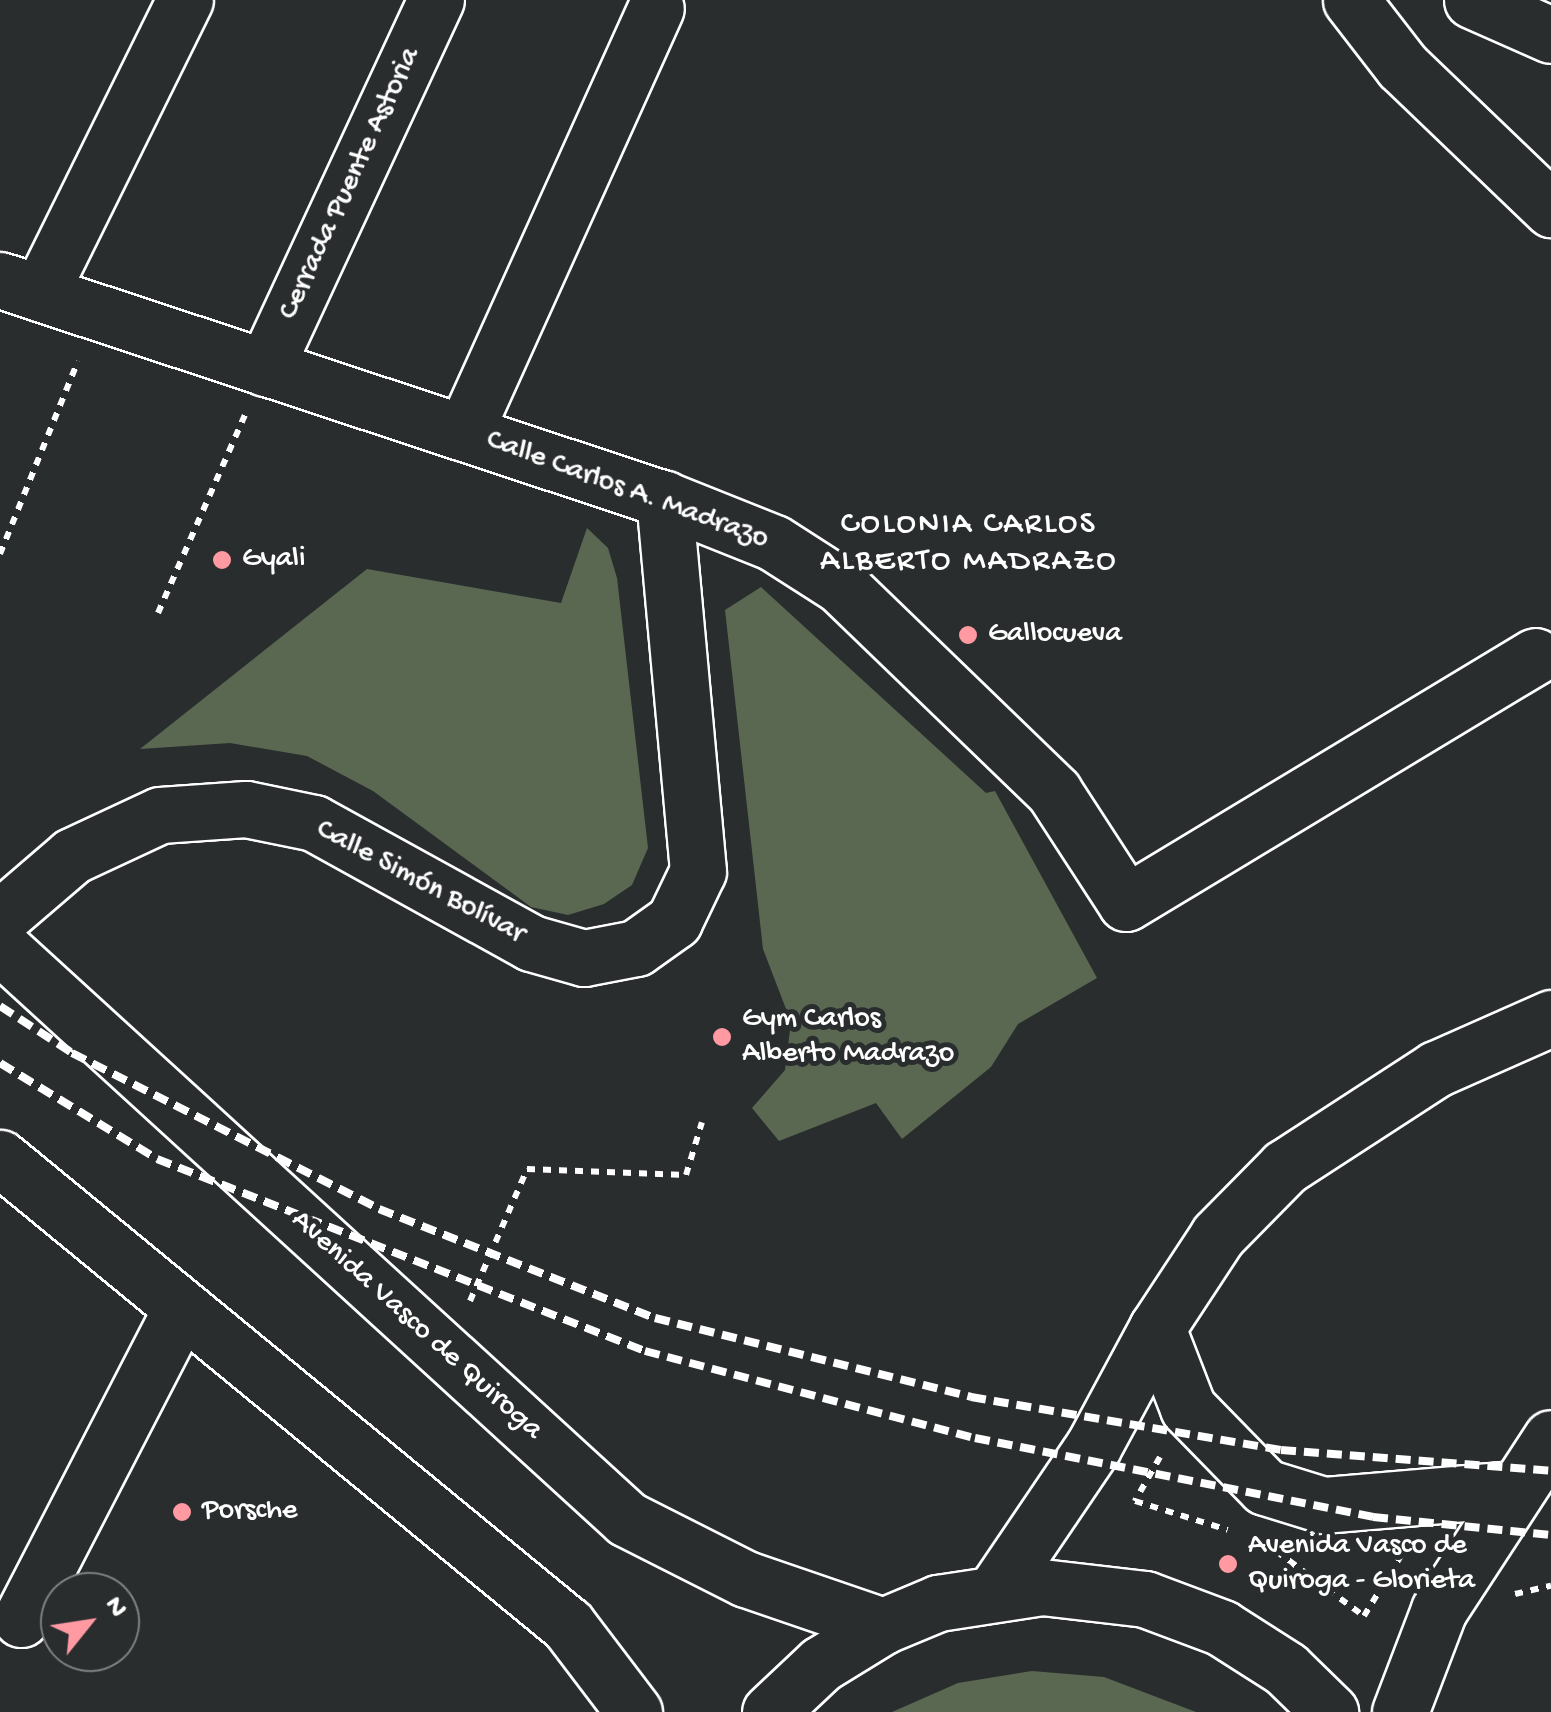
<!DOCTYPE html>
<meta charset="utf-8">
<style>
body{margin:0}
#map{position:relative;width:1551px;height:1712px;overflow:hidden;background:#2a2d2e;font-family:"Gochi Hand",sans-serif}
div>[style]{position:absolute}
.green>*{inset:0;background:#5a6851}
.path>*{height:6px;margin-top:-3px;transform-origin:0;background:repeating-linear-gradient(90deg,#fff 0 8px,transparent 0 16px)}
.roads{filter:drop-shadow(2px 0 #fff) drop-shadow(-2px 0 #fff) drop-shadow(0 2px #fff) drop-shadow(0 -2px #fff)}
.minor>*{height:55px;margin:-27.5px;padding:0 27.5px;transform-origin:27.5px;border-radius:27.5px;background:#2a2d2e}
.major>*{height:55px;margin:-27.5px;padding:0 27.5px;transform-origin:27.5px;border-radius:27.5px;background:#2a2d2e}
.highway>*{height:55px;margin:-27.5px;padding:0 27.5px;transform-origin:27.5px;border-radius:27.5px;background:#2a2d2e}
.rail>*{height:8px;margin-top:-4px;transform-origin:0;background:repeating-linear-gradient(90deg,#fff 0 15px,transparent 0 23px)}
.dots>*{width:28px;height:28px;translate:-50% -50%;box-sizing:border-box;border:5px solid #2a2d2e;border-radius:50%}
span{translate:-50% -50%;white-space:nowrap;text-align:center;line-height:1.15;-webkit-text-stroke:10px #2a2d2e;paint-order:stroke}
.street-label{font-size:30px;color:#fff}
.poi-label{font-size:30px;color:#fff}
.left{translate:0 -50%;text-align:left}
.neighbourhood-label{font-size:32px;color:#fff;letter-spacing:2.5px}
.north{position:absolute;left:40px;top:1572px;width:100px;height:100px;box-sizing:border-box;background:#2a2d2e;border:2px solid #7f8182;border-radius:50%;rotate:60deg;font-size:28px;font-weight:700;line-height:40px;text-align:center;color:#fff}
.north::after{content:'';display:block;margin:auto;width:35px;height:45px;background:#ff9aa2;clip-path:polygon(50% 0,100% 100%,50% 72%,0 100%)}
</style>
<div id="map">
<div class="green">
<div style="clip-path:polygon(587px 528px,608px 548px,617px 578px,648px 848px,632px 885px,604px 904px,568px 915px,531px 907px,373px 791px,307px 756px,230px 743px,140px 749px,367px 569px,561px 603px)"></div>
<div style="clip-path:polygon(761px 587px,986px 793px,995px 791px,1097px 978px,1018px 1024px,991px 1067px,902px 1139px,876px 1103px,779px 1141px,752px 1108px,785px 1070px,791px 1022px,763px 949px,725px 610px)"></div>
<div style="clip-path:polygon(1032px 1671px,1104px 1677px,1196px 1712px,892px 1712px,958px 1683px)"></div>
</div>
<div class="path">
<div style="left:0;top:554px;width:208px;rotate:-68deg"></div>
<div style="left:158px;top:613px;width:216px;rotate:-66.3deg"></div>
<div style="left:470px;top:1301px;width:144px;rotate:-66.6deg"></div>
<div style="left:527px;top:1169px;width:159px;rotate:2.2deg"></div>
<div style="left:686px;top:1175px;width:55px;rotate:-73.2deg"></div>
<div style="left:1160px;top:1457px;width:51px;rotate:119.6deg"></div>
<div style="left:1135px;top:1501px;width:97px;rotate:17.3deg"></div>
<div style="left:1276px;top:1551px;width:109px;rotate:36.5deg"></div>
<div style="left:1364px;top:1616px;width:73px;rotate:-58.5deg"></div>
<div style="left:1515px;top:1594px;width:37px;rotate:-13deg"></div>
</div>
<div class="roads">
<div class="minor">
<div style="left:1351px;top:0;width:83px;rotate:52.3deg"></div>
<div style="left:1402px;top:66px;width:207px;rotate:43.8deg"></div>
<div style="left:0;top:280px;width:699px;rotate:18.25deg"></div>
<div style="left:664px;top:499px;width:118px;rotate:21.8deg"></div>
<div style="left:774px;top:543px;width:80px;rotate:32.7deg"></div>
<div style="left:841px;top:586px;width:296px;rotate:44deg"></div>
<div style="left:1054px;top:792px;width:132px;rotate:57deg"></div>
<div style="left:1126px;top:903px;width:478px;rotate:-31.1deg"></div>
<div style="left:40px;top:293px;width:327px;rotate:-63.7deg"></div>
<div style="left:265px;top:368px;width:406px;rotate:-65.1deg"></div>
<div style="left:464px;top:433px;width:466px;rotate:-65.7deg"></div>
<div style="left:0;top:918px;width:95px;rotate:-40.7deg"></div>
<div style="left:72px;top:856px;width:97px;rotate:-25deg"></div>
<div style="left:160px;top:815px;width:86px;rotate:-4deg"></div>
<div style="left:246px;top:809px;width:69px;rotate:11.6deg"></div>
<div style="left:314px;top:823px;width:248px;rotate:28.9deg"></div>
<div style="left:531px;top:943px;width:55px;rotate:15.8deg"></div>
<div style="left:584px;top:958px;width:53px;rotate:-10.9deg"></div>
<div style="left:636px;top:948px;width:47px;rotate:-35.4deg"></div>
<div style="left:674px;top:921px;width:55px;rotate:-64.4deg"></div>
<div style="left:698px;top:871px;width:374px;rotate:-95.2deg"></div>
<div style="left:1157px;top:1328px;width:86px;rotate:68.8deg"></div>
<div style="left:1188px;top:1408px;width:110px;rotate:45.7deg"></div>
<div style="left:1265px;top:1487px;width:61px;rotate:17.2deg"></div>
<div style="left:1323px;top:1505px;width:191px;rotate:-4.8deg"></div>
<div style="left:21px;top:1619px;width:347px;rotate:-62.7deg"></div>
<div style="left:1400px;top:1712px;width:109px;rotate:-69.1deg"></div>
<div style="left:1439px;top:1610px;width:205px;rotate:-56.9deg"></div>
</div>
<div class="major">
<div style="left:1472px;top:0;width:86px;rotate:23.9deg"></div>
<div style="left:0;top:946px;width:849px;rotate:42.42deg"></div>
<div style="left:627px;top:1519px;width:133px;rotate:26.8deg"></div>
<div style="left:746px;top:1579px;width:145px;rotate:18.9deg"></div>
<div style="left:0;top:1158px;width:735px;rotate:39.43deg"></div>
<div style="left:568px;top:1625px;width:109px;rotate:52.8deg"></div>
<div style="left:770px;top:1712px;width:70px;rotate:-43.3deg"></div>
<div style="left:821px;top:1664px;width:73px;rotate:-31.5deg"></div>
<div style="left:883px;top:1626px;width:60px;rotate:-22.7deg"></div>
<div style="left:938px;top:1603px;width:105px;rotate:-8.7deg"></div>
<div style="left:1042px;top:1587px;width:104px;rotate:6.6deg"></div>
<div style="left:1145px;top:1599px;width:82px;rotate:20.6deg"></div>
<div style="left:1222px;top:1628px;width:76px;rotate:32.6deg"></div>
<div style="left:1286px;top:1669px;width:62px;rotate:44.3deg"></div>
</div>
<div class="highway">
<div style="left:996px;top:1590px;width:173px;rotate:-55.9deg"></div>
<div style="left:1093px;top:1447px;width:135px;rotate:-61.7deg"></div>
<div style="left:1157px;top:1328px;width:111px;rotate:-56.7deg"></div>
<div style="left:1218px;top:1235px;width:95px;rotate:-45.4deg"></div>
<div style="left:1285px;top:1167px;width:180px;rotate:-33deg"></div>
<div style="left:1436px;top:1069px;width:126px;rotate:-23.9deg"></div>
</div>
</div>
<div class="rail">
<div style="left:0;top:1006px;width:86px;rotate:33.1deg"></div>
<div style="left:72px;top:1053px;width:344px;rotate:26.9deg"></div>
<div style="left:379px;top:1209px;width:297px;rotate:21.6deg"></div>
<div style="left:655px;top:1318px;width:326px;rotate:14deg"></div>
<div style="left:971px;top:1397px;width:314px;rotate:9.7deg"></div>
<div style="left:1281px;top:1450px;width:271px;rotate:4.4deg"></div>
<div style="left:0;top:1063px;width:184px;rotate:31.4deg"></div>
<div style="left:157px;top:1159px;width:524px;rotate:21.48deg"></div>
<div style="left:645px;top:1351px;width:341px;rotate:14.8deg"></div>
<div style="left:975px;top:1438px;width:406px;rotate:11.2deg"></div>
<div style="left:1373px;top:1517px;width:179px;rotate:5.8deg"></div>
</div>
<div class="dots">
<div style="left:222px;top:560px;background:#ff9aa2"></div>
<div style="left:968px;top:635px;background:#ff9aa2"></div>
<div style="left:722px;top:1037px;background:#ff9aa2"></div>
<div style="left:182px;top:1512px;background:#ff9aa2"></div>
<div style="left:1228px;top:1564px;background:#ff9aa2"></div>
</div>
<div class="street-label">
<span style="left:351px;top:184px;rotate:-65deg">Cerrada Puente Astoria</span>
<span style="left:627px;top:491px;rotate:20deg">Calle Carlos A. Madrazo</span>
<span style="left:420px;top:883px;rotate:28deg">Calle Simón Bolívar</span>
<span style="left:416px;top:1326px;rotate:42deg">Avenida Vasco de Quiroga</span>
</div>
<div class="poi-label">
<span class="left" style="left:242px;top:560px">Gyali</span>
<span class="left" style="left:988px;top:635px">Gallocueva</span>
<span class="left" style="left:742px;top:1037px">Gym Carlos<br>Alberto Madrazo</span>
<span class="left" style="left:202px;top:1512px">Porsche</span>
<span class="left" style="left:1248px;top:1564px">Avenida Vasco de<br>Quiroga - Glorieta</span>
</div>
<div class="neighbourhood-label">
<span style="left:969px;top:544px">COLONIA CARLOS<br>ALBERTO MADRAZO</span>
</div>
<div class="north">N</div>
</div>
